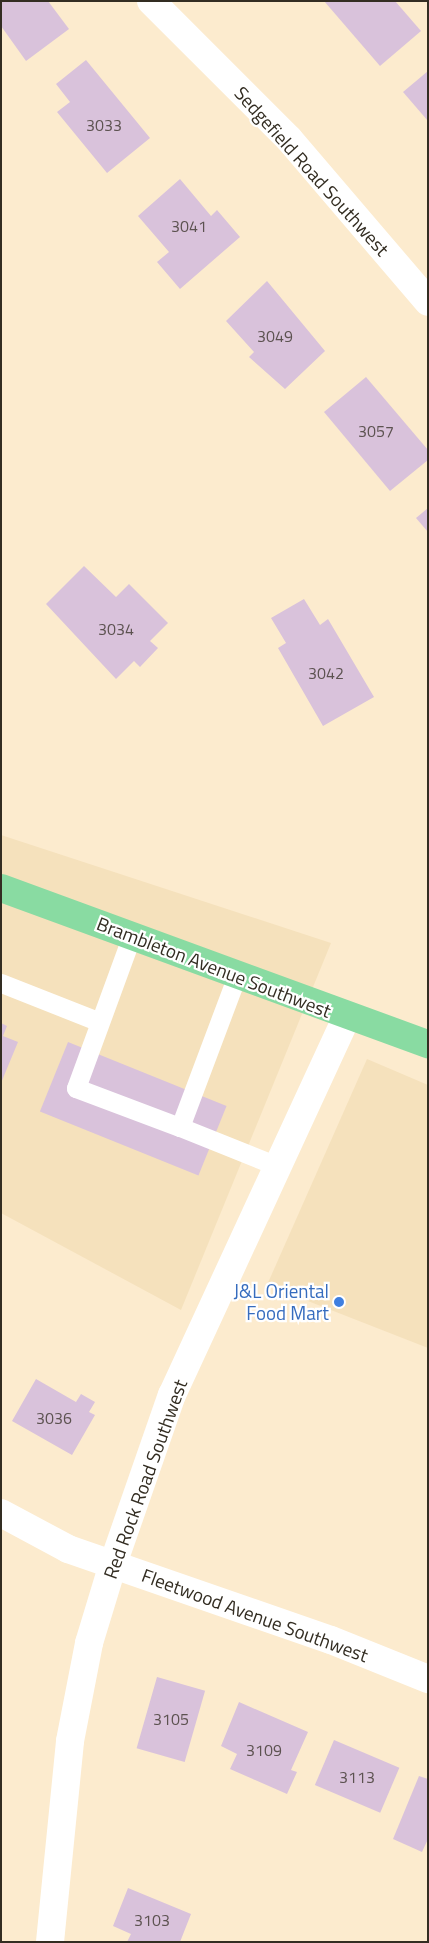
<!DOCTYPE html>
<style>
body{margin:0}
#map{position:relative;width:429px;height:1943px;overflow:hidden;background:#fcebce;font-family:"Titillium Web",sans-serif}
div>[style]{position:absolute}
.built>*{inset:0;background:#f5e1bc}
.building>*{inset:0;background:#d9c2db;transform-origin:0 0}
.lane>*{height:19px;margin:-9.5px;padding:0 9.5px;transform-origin:9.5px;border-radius:9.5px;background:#fff}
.street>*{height:28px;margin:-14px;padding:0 14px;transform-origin:14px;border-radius:14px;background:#fff}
.primary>*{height:28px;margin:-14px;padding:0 14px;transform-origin:14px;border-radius:14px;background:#89dba2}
.dots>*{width:14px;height:14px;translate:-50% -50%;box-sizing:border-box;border:2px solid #fff;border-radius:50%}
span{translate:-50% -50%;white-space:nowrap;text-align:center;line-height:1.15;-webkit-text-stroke:4.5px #fff;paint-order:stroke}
.number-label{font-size:16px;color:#5c5250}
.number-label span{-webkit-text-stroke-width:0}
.street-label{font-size:19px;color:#332d22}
.shop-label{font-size:19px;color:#366cbe}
.right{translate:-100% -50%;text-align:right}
.frame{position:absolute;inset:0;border:2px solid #332d22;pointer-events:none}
</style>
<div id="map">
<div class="built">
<div style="clip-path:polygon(1px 835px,331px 943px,181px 1310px,1px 1213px)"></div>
<div style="clip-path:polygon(367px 1059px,428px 1085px,428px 1348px,267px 1285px)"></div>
</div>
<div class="building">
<div style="clip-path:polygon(1px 1px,48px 1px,69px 29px,26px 61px,1px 26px)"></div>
<div style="clip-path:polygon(324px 1px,395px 1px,421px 31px,380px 66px)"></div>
<div style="clip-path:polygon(86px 60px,150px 138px,107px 173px,57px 112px,70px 102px,56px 84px)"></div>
<div style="clip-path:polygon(428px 71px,428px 121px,403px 92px)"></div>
<div style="clip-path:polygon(180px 179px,211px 216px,217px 210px,240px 237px,180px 289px,157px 262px,169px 252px,138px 216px)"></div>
<div style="clip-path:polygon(267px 281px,325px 351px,285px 389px,249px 357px,254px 352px,226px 321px)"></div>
<div style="clip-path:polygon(366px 377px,428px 450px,428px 460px,390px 491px,324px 412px)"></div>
<div style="clip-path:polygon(428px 508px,428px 532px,416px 518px)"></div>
<div style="clip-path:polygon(84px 566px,116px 597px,129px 584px,168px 623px,150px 641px,158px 648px,140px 667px,134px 661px,116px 679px,46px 604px)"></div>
<div style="clip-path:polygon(304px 599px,320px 625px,328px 619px,374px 697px,323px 726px,278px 648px,286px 643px,271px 618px)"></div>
<div style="clip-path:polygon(1px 1023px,7px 1026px,3px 1036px,18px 1042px,1px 1083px)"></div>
<div style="left:68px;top:1042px;width:171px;height:75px;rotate:22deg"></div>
<div style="clip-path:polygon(36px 1379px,76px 1402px,81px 1394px,95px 1402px,89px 1412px,95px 1415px,72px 1455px,12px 1421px)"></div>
<div style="left:157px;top:1677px;width:50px;height:74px;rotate:16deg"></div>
<div style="clip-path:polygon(239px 1702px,308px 1732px,291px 1770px,297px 1772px,287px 1794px,230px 1769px,237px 1754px,221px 1746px)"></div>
<div style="left:334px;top:1740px;width:71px;height:49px;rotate:23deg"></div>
<div style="clip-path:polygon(419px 1776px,428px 1779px,428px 1839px,422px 1852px,393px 1839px)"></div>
<div style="clip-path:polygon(128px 1888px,191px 1914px,180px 1942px,127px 1942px,131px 1934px,113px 1926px)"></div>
</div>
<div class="lane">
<div style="left:132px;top:935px;width:163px;rotate:110.1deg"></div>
<div style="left:76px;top:1088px;width:111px;rotate:20.6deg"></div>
<div style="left:180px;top:1127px;width:162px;rotate:-69.4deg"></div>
<div style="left:1px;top:983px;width:106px;rotate:21.5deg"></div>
<div style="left:180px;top:1127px;width:105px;rotate:21.9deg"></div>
</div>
<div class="street">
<div style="left:151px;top:1px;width:195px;rotate:45deg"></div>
<div style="left:289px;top:139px;width:214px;rotate:49.5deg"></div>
<div style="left:1px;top:1513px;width:76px;rotate:28.2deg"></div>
<div style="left:68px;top:1549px;width:278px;rotate:19.1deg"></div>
<div style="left:331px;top:1640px;width:105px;rotate:21.9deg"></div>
<div style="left:50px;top:1942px;width:202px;rotate:-84.3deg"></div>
<div style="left:70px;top:1741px;width:100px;rotate:-79deg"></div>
<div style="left:89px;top:1643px;width:83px;rotate:-73.1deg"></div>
<div style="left:113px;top:1564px;width:179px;rotate:-70.8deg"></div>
<div style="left:172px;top:1395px;width:417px;rotate:-65.2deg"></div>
</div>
<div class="primary">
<div style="left:1px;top:888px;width:455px;rotate:20.1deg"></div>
</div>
<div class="dots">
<div style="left:339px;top:1302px;background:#3f7fe0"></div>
</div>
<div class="number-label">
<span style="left:104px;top:125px">3033</span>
<span style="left:189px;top:226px">3041</span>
<span style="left:275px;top:336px">3049</span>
<span style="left:376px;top:431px">3057</span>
<span style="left:116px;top:629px">3034</span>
<span style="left:326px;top:673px">3042</span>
<span style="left:54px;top:1418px">3036</span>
<span style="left:171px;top:1719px">3105</span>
<span style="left:264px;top:1750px">3109</span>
<span style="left:357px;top:1777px">3113</span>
<span style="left:152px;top:1920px">3103</span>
</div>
<div class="street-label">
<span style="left:312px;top:171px;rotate:48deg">Sedgefield Road Southwest</span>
<span style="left:214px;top:967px;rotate:21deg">Brambleton Avenue Southwest</span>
<span style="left:145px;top:1479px;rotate:-70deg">Red Rock Road Southwest</span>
<span style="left:255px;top:1615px;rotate:20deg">Fleetwood Avenue Southwest</span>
</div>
<div class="shop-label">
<span class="right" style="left:329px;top:1302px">J&amp;L Oriental<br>Food Mart</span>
</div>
<div class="frame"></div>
</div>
